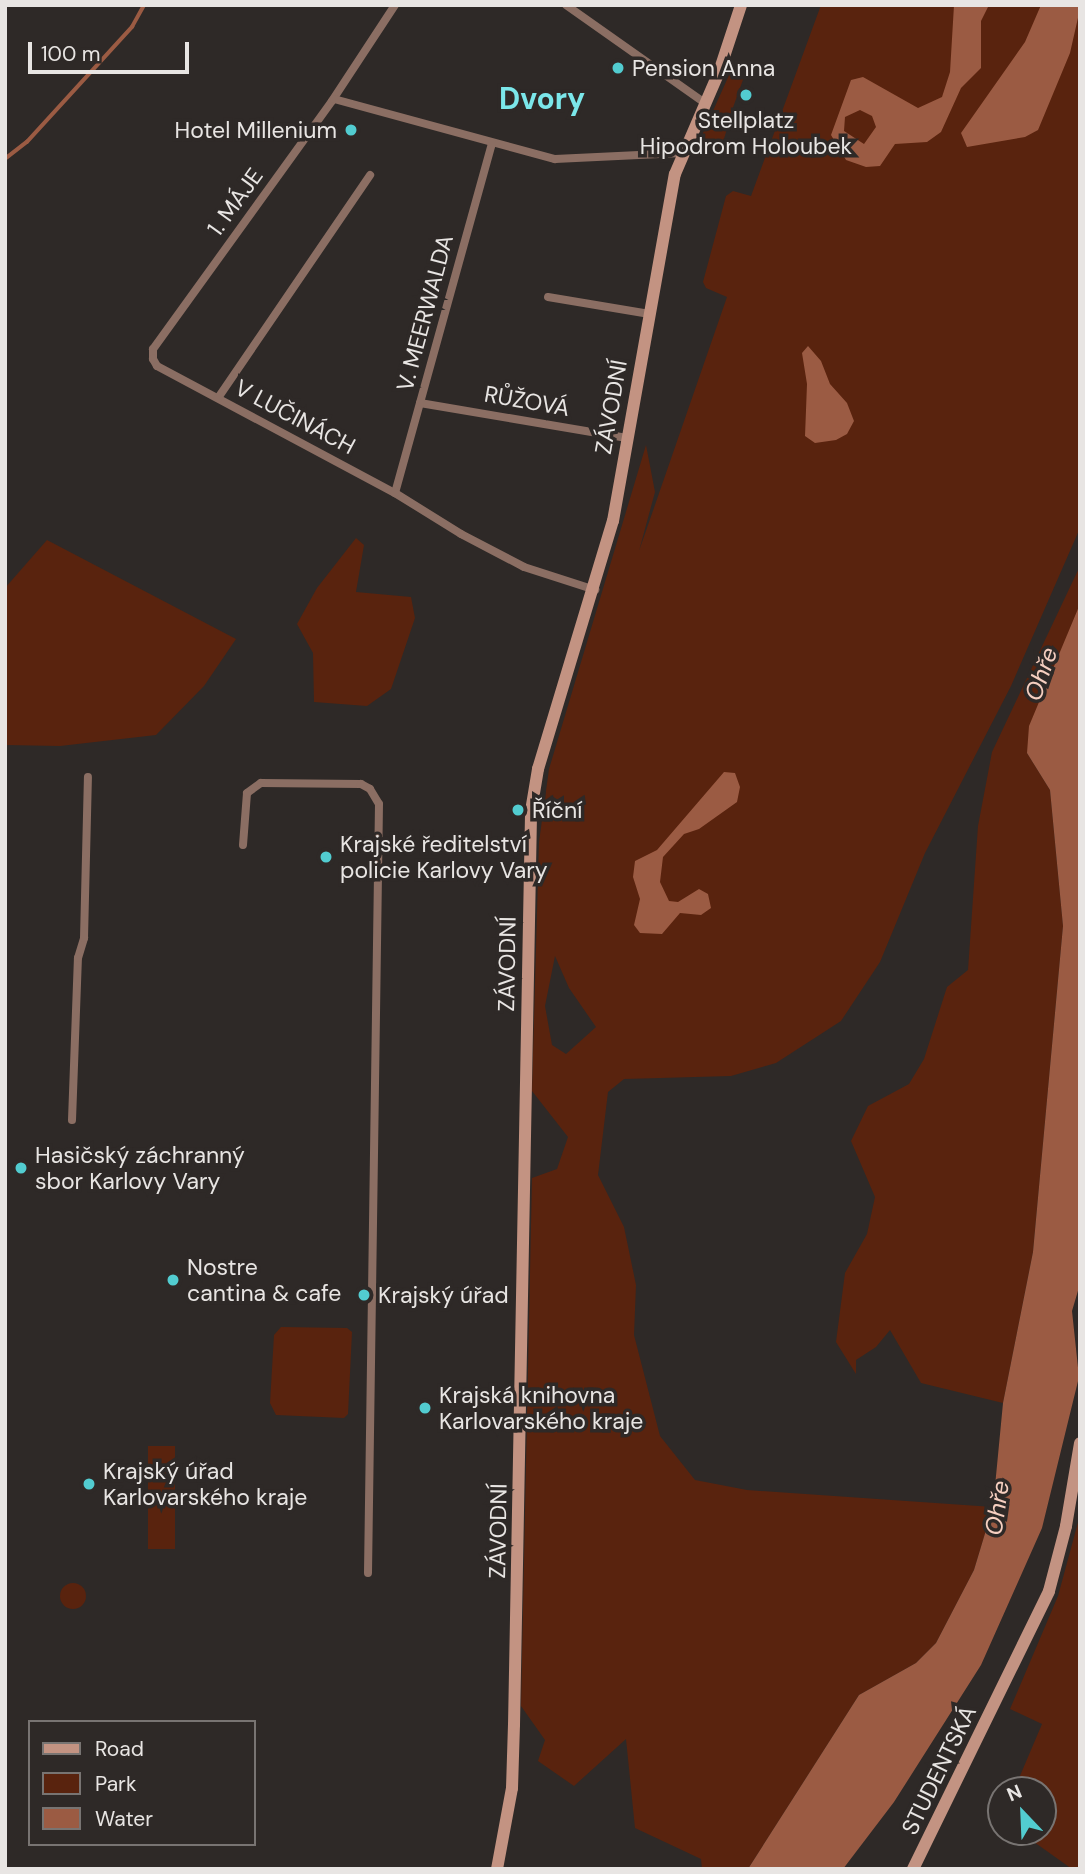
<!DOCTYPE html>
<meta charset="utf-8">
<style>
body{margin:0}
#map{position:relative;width:1085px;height:1874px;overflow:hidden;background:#2e2927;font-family:"DM Sans",sans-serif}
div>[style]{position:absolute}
.green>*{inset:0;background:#59230e;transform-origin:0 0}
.round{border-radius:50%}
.water>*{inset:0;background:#9b5b43}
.stream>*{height:3.5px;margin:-1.75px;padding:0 1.75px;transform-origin:1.75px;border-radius:1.75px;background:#9b5b43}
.street>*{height:8px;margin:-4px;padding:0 4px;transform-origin:4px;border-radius:4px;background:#8b6e63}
.secondary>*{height:12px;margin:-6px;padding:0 6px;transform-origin:6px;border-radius:6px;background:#c39382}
.dots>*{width:19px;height:19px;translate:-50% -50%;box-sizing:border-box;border:4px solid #2e2927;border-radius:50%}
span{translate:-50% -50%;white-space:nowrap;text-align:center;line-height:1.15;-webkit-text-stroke:7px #2e2927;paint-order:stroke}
.poi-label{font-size:23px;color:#e8e5e3}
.left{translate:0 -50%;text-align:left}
.right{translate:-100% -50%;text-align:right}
.street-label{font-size:23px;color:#e8e5e3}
.water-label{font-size:24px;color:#f6cfc0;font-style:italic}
.district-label{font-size:30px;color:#7be7ea;font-weight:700}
.frame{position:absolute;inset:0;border:7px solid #e8e5e3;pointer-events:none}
.legend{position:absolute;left:28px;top:1720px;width:228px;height:126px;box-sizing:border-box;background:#2e2927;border:2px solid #787472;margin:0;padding:9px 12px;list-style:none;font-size:21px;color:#e8e5e3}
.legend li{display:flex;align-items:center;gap:14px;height:35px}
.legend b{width:35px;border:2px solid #787472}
.north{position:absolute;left:987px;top:1776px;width:70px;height:70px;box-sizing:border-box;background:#2e2927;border:2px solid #787472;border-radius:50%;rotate:337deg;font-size:19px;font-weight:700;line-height:28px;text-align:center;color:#e8e5e3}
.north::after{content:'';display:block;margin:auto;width:24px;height:32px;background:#52ccd0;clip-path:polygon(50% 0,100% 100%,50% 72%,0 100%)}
.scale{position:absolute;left:28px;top:42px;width:161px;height:32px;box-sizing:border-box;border:4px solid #e8e5e3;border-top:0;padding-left:9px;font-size:21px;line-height:24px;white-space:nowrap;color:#e8e5e3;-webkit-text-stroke:5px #2e2927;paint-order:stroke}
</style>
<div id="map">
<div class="green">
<div style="clip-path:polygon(evenodd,821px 5px,1080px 5px,1080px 528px,1011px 686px,925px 853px,880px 962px,841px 1021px,776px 1063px,731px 1076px,624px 1079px,608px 1092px,598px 1175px,624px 1227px,636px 1285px,634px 1335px,660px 1436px,695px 1480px,747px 1490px,993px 1507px,974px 1570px,936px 1643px,916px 1663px,859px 1695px,748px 1869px,702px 1869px,701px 1859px,635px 1828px,626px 1739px,574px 1786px,538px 1761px,545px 1740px,521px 1706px,532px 1178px,557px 1169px,568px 1137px,532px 1091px,539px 842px,549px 769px,646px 445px,655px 492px,639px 551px,727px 297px,706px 288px,703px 282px,726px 196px,733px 191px,751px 196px,821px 5px,555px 956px,569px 988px,596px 1027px,566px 1054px,552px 1045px,545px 1006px,555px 956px)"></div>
<div style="clip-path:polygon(730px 73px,744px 77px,731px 113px,747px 119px,745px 125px,729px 122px,721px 149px,699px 142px)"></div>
<div style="clip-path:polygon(356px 538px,364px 545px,356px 592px,411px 597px,415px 618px,391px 689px,367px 706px,314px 702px,313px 653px,297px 624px,317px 588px)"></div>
<div style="clip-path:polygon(47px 540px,236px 639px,204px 686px,156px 735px,60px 746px,5px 745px,5px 588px)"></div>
<div style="clip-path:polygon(1080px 566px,1080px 604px,1027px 753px,1050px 790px,1063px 926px,1033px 1252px,1003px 1403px,921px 1383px,890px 1330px,876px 1347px,856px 1360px,856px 1374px,836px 1342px,845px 1273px,867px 1234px,875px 1197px,851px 1141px,868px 1106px,909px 1084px,924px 1059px,947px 987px,968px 970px,978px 826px,992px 752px)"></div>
<div style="clip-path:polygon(281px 1327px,347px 1328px,352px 1332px,348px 1414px,344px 1418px,276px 1415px,270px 1403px,274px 1335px)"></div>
<div style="left:148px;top:1446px;width:27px;height:103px"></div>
<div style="clip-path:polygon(1080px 1515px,1080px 1869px,1072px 1869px,1020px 1832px,1043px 1832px,1043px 1790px,1014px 1790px,1042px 1724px,1010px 1709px,1058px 1596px)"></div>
<div class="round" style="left:60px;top:1583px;width:26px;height:26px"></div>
</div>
<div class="water">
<div style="clip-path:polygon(evenodd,954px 5px,989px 5px,981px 21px,981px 68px,961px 88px,941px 132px,927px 142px,895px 144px,880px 166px,866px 167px,846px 160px,831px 135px,851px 80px,863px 77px,918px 108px,942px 97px,950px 72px,954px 5px,860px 110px,872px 116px,876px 127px,864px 144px,844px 131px,845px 117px,860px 110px)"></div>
<div style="clip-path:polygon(1041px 5px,1080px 5px,1080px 9px,1070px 53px,1038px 130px,1025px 137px,967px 147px,961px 133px,1025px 42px)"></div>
<div style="clip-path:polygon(808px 346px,821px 361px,830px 384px,847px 403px,854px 421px,847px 434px,836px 440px,815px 443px,805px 436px,807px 384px,802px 353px)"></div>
<div style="clip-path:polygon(1080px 604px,1080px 1284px,1072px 1311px,1079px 1377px,1042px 1528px,981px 1665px,894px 1802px,843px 1869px,748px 1869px,859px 1695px,916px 1663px,936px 1643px,974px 1570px,993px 1507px,1003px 1403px,1033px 1252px,1063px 926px,1050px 790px,1027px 753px,1029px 726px)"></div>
<div style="clip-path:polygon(724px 772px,735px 773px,740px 787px,737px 802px,699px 829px,684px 834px,663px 857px,660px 882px,669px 901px,678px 902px,699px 889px,708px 894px,711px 908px,701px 915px,680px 913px,662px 934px,640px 933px,634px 925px,640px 899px,633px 877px,635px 861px,657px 850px)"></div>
</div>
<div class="stream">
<div style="left:5px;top:159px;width:28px;rotate:-38deg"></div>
<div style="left:27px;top:142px;width:156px;rotate:-47.6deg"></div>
<div style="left:132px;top:27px;width:25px;rotate:-61deg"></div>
</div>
<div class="street">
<div style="left:395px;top:5px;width:115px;rotate:123.3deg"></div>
<div style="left:332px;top:101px;width:306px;rotate:125.8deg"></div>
<div style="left:153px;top:349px;width:10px;rotate:90deg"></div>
<div style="left:153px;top:359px;width:8px;rotate:60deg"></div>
<div style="left:157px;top:366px;width:270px;rotate:28.1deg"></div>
<div style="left:395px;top:493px;width:78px;rotate:31.8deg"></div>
<div style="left:461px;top:534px;width:71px;rotate:27.6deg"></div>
<div style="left:524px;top:567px;width:75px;rotate:17.9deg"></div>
<div style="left:566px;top:5px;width:170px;rotate:35.2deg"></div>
<div style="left:334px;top:99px;width:229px;rotate:15.2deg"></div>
<div style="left:555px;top:159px;width:126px;rotate:-2.7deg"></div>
<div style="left:548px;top:297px;width:103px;rotate:9.5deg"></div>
<div style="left:218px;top:398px;width:270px;rotate:-55.7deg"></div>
<div style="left:420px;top:403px;width:210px;rotate:9.6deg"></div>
<div style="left:395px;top:493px;width:363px;rotate:-74.5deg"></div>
<div style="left:243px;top:845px;width:52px;rotate:-85.6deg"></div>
<div style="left:247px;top:793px;width:17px;rotate:-36deg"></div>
<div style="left:261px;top:783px;width:100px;rotate:0.6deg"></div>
<div style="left:361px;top:784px;width:10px;rotate:29deg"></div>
<div style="left:370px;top:789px;width:17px;rotate:59deg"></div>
<div style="left:379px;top:804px;width:769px;rotate:90.82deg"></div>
<div style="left:72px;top:1120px;width:162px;rotate:-87.9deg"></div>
<div style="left:78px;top:958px;width:21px;rotate:-73deg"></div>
<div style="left:84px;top:938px;width:161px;rotate:-88.6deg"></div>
</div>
<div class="secondary">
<div style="left:497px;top:1869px;width:82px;rotate:-79.5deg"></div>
<div style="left:512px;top:1788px;width:63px;rotate:-88.2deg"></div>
<div style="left:514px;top:1725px;width:914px;rotate:-88.93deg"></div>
<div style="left:531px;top:811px;width:43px;rotate:-80.5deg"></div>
<div style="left:538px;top:769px;width:259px;rotate:-73.2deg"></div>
<div style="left:613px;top:521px;width:352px;rotate:-79.9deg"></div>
<div style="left:675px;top:174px;width:111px;rotate:-66.7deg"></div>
<div style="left:719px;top:72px;width:71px;rotate:-71.8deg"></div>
<div style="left:913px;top:1869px;width:309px;rotate:-63.9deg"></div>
<div style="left:1049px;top:1591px;width:67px;rotate:-75.3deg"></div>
<div style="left:1066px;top:1526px;width:84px;rotate:-80.4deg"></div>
</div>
<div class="dots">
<div style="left:618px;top:68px;background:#52ccd0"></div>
<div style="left:746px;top:95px;background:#52ccd0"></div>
<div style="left:351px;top:130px;background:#52ccd0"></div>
<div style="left:518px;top:810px;background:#52ccd0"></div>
<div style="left:326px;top:857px;background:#52ccd0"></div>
<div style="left:21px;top:1168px;background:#52ccd0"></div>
<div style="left:173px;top:1280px;background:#52ccd0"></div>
<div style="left:364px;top:1295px;background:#52ccd0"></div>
<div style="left:425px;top:1408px;background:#52ccd0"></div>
<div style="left:89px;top:1484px;background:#52ccd0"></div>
</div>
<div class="poi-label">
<span class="left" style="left:632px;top:68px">Pension Anna</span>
<span style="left:746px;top:133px">Stellplatz<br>Hipodrom Holoubek</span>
<span class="right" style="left:337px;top:130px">Hotel Millenium</span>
<span class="left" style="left:532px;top:810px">Říční</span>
<span class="left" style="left:340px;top:857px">Krajské ředitelství<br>policie Karlovy Vary</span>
<span class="left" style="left:35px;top:1168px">Hasičský záchranný<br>sbor Karlovy Vary</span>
<span class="left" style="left:187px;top:1280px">Nostre<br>cantina &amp; cafe</span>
<span class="left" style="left:378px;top:1295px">Krajský úřad</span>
<span class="left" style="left:439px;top:1408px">Krajská knihovna<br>Karlovarského kraje</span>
<span class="left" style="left:103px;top:1484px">Krajský úřad<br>Karlovarského kraje</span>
</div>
<div class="street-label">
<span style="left:235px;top:202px;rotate:-54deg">1. MÁJE</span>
<span style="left:425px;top:313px;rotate:-75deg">V. MEERWALDA</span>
<span style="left:527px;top:401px;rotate:10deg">RŮŽOVÁ</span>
<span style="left:611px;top:407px;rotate:-80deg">ZÁVODNÍ</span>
<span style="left:295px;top:417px;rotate:28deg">V LUČINÁCH</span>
<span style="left:507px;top:964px;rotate:-89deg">ZÁVODNÍ</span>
<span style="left:498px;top:1531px;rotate:-89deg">ZÁVODNÍ</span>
<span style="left:939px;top:1770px;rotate:-64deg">STUDENTSKÁ</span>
</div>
<div class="water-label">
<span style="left:1041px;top:674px;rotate:-71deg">Ohře</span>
<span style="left:997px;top:1508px;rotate:-82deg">Ohře</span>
</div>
<div class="district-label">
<span style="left:542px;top:99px">Dvory</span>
</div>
<div class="frame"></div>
<ul class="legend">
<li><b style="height:9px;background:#c39382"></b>Road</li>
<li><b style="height:19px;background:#59230e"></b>Park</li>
<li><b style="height:19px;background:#9b5b43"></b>Water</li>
</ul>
<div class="north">N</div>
<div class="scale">100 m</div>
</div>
